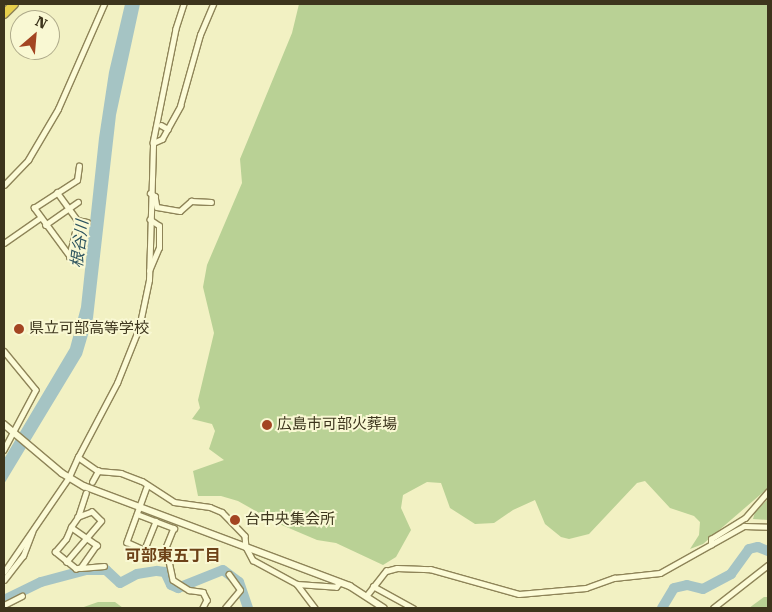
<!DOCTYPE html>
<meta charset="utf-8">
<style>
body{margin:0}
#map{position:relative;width:772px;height:612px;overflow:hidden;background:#f2f1c3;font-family:"Roboto Serif","Noto Sans JP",serif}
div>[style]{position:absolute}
.green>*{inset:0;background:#b9d195}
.water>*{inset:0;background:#a5c4c4}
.river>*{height:10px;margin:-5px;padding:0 5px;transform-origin:5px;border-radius:5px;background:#a5c4c4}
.roads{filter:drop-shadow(1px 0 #8e8458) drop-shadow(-1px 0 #8e8458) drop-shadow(0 1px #8e8458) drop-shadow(0 -1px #8e8458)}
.street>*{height:4.5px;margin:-2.25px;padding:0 2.25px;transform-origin:2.25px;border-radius:2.25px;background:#fcfbd7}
.secondary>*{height:5.5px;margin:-2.75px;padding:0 2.75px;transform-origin:2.75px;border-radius:2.75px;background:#fcfbd7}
.highway>*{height:8px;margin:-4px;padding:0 4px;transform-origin:4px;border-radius:4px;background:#e8d04c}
.dots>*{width:14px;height:14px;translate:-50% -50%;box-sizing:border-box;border:2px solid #f9f8d3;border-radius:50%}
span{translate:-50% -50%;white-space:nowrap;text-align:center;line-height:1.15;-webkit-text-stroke:4px #f9f8d3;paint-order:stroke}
.poi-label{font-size:15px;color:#3d351d}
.left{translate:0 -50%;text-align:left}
.water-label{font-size:16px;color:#2b525e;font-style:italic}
.neighbourhood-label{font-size:16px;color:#6d4218;font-weight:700}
.frame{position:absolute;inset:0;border:5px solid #3d351d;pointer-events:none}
.north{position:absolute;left:10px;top:10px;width:50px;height:50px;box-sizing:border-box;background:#f9f8d3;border:1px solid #aeaa8a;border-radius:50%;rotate:27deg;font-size:14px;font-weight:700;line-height:20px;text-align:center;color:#3d351d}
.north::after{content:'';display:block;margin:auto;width:18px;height:22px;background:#a34522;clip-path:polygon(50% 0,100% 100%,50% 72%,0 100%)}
</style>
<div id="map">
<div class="green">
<div style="clip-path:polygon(299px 4px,768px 4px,768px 488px,703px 544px,690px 549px,699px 535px,700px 522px,694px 516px,670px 508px,645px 481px,637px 483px,589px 534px,569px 539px,561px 537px,545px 524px,535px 500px,513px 510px,494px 523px,475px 524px,450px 508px,441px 483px,427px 482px,403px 495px,401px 508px,411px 530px,396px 557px,383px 565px,336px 543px,317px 540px,277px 523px,238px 501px,221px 496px,198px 496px,193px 471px,224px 460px,209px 449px,215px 431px,212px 424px,192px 419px,200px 408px,198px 400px,214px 333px,203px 287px,207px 265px,242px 183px,240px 159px,292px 33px)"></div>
<div style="clip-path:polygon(768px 499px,768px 520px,753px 519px,755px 512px)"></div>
<div style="clip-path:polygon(764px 597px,768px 597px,768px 608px,749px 608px)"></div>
<div style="clip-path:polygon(98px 602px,115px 602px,123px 608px,81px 608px)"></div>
</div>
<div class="water">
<div style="clip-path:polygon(125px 4px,140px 4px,116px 115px,93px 318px,82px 355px,4px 484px,4px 459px,70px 348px,81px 307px,99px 138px,109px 72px)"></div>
</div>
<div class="river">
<div style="left:4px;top:600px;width:41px;rotate:-25.9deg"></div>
<div style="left:41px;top:582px;width:47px;rotate:-14.9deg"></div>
<div style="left:86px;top:570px;width:20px"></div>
<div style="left:106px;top:570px;width:19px;rotate:43deg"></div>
<div style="left:120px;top:583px;width:19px;rotate:-28deg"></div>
<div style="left:137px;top:574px;width:20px;rotate:-9deg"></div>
<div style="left:157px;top:571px;width:8px;rotate:7deg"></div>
<div style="left:165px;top:572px;width:14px;rotate:65deg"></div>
<div style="left:171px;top:585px;width:8px;rotate:23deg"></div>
<div style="left:178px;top:588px;width:48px;rotate:-21.8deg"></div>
<div style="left:223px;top:570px;width:20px;rotate:37deg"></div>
<div style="left:239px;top:582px;width:28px;rotate:71deg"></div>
<div style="left:662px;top:608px;width:23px;rotate:-59deg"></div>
<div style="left:674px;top:588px;width:13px;rotate:-13deg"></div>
<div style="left:687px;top:585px;width:16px;rotate:14deg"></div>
<div style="left:703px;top:589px;width:32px;rotate:-28deg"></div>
<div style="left:731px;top:574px;width:31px;rotate:-54deg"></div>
<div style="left:749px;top:549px;width:9px;rotate:-13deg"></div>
<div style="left:758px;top:547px;width:11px;rotate:22deg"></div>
</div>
<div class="roads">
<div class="street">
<div style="left:184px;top:4px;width:26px;rotate:108deg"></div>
<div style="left:176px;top:29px;width:116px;rotate:101.4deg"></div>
<div style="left:153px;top:143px;width:10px;rotate:-24deg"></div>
<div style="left:162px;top:139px;width:38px;rotate:-61deg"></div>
<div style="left:180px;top:106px;width:74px;rotate:-74.3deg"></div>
<div style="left:200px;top:35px;width:34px;rotate:-67deg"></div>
<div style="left:161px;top:125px;width:8px;rotate:30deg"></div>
<div style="left:4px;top:185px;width:35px;rotate:-46deg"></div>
<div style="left:28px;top:160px;width:59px;rotate:-59.5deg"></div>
<div style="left:58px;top:109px;width:115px;rotate:-66.3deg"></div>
<div style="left:57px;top:192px;width:34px;rotate:54deg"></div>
<div style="left:77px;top:220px;width:10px;rotate:11deg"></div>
<div style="left:150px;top:193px;width:6px;rotate:31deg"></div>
<div style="left:155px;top:196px;width:11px;rotate:80deg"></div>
<div style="left:157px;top:207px;width:23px;rotate:10deg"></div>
<div style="left:180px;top:211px;width:15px;rotate:-42deg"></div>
<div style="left:191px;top:201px;width:20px;rotate:3deg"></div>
<div style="left:78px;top:221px;width:37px;rotate:103deg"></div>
<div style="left:70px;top:257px;width:61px;rotate:-126.3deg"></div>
<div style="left:34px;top:208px;width:51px;rotate:-33.1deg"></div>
<div style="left:77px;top:180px;width:14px;rotate:-82deg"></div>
<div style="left:45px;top:225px;width:40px;rotate:-34.9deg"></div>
<div style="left:4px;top:243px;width:44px;rotate:-34.8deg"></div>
<div style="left:149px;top:271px;width:25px;rotate:-67deg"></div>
<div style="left:159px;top:248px;width:22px;rotate:-90deg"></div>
<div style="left:159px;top:226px;width:11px;rotate:-146deg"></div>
<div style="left:4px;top:351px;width:50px;rotate:50.6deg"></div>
<div style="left:36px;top:390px;width:68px;rotate:118.1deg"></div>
<div style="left:78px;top:457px;width:84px;rotate:-62.2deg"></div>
<div style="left:117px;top:383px;width:59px;rotate:-68.2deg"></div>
<div style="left:139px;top:328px;width:49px;rotate:-78.2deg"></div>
<div style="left:149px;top:280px;width:137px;rotate:-88.3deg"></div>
<div style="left:92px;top:482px;width:13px;rotate:-61deg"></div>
<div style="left:147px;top:487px;width:59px;rotate:110deg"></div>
<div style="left:127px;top:542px;width:46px;rotate:24.3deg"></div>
<div style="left:169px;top:561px;width:19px;rotate:78deg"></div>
<div style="left:173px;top:580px;width:19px;rotate:32deg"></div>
<div style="left:189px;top:590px;width:14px;rotate:8deg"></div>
<div style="left:203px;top:592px;width:9px;rotate:63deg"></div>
<div style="left:207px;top:600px;width:9px;rotate:117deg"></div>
<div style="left:137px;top:514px;width:40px;rotate:21deg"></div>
<div style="left:174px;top:528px;width:32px;rotate:112deg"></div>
<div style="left:71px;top:527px;width:32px;rotate:35deg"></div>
<div style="left:97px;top:545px;width:28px;rotate:125deg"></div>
<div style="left:81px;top:568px;width:5px;rotate:169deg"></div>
<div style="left:76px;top:569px;width:27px;rotate:-141deg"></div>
<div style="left:55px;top:552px;width:17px;rotate:-50deg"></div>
<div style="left:66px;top:539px;width:13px;rotate:-67deg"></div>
<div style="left:71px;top:527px;width:12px;rotate:-55deg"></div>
<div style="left:78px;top:517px;width:25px;rotate:-72deg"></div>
<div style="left:711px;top:545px;width:6px;rotate:-90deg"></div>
<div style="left:711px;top:539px;width:40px;rotate:-32deg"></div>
<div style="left:745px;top:518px;width:35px;rotate:-49deg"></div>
<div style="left:144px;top:550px;width:31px;rotate:-68deg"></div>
<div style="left:66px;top:562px;width:54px;rotate:-49.5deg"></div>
<div style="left:101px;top:521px;width:13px;rotate:-135deg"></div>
<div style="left:92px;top:512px;width:15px;rotate:160deg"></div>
<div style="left:81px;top:568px;width:23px;rotate:-5deg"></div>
<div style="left:4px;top:572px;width:115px;rotate:-55.6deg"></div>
<div style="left:69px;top:477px;width:22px;rotate:-66deg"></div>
<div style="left:78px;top:457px;width:24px;rotate:35deg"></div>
<div style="left:98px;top:471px;width:23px;rotate:5deg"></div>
<div style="left:121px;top:473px;width:22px;rotate:21deg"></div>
<div style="left:142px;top:481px;width:38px;rotate:33deg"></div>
<div style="left:174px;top:502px;width:36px;rotate:8deg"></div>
<div style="left:210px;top:507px;width:13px;rotate:23deg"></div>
<div style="left:222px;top:512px;width:33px;rotate:46deg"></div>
<div style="left:245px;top:536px;width:11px;rotate:85deg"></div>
<div style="left:246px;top:547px;width:15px;rotate:62deg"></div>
<div style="left:253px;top:560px;width:50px;rotate:28.6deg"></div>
<div style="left:297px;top:584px;width:30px;rotate:53deg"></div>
<div style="left:4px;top:580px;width:31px;rotate:-52deg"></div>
<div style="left:23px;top:556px;width:26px;rotate:-69deg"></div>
<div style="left:297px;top:584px;width:39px;rotate:4deg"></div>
<div style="left:336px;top:587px;width:6px;rotate:-51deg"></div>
<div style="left:373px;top:586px;width:46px;rotate:28.8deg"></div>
<div style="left:367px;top:595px;width:31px;rotate:-52deg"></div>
<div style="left:386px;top:571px;width:11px;rotate:-15deg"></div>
<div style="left:397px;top:568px;width:33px;rotate:2deg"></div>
<div style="left:430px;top:569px;width:92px;rotate:15.7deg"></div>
<div style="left:519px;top:594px;width:67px;rotate:-5.1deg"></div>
<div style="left:586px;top:588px;width:30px;rotate:-20deg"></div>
<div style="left:614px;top:578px;width:46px;rotate:-6.2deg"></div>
<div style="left:660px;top:573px;width:96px;rotate:-29.2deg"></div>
<div style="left:744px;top:526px;width:24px;rotate:2deg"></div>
<div style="left:4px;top:605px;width:20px;rotate:-27deg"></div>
<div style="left:225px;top:608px;width:23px;rotate:-50deg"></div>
<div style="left:240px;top:590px;width:19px;rotate:-126deg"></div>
<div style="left:713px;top:608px;width:70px;rotate:-38deg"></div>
</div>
<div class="secondary">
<div style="left:4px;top:424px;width:76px;rotate:40.2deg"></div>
<div style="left:62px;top:473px;width:26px;rotate:31deg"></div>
<div style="left:84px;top:486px;width:284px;rotate:20.6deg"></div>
<div style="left:350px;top:586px;width:40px;rotate:32.9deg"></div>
</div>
<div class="highway">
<div style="left:4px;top:14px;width:14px;rotate:-45deg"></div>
</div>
</div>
<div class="dots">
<div style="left:19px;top:329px;background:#a34522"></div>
<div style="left:267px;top:425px;background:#a34522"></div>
<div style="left:235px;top:520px;background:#a34522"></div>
</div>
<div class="poi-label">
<span class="left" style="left:29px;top:329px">県立可部高等学校</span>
<span class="left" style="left:277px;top:425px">広島市可部火葬場</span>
<span class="left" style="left:245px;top:520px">台中央集会所</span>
</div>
<div class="water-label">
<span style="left:80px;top:244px;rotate:-83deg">根谷川</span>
</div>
<div class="neighbourhood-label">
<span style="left:173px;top:556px">可部東五丁目</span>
</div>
<div class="frame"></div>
<div class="north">N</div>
</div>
